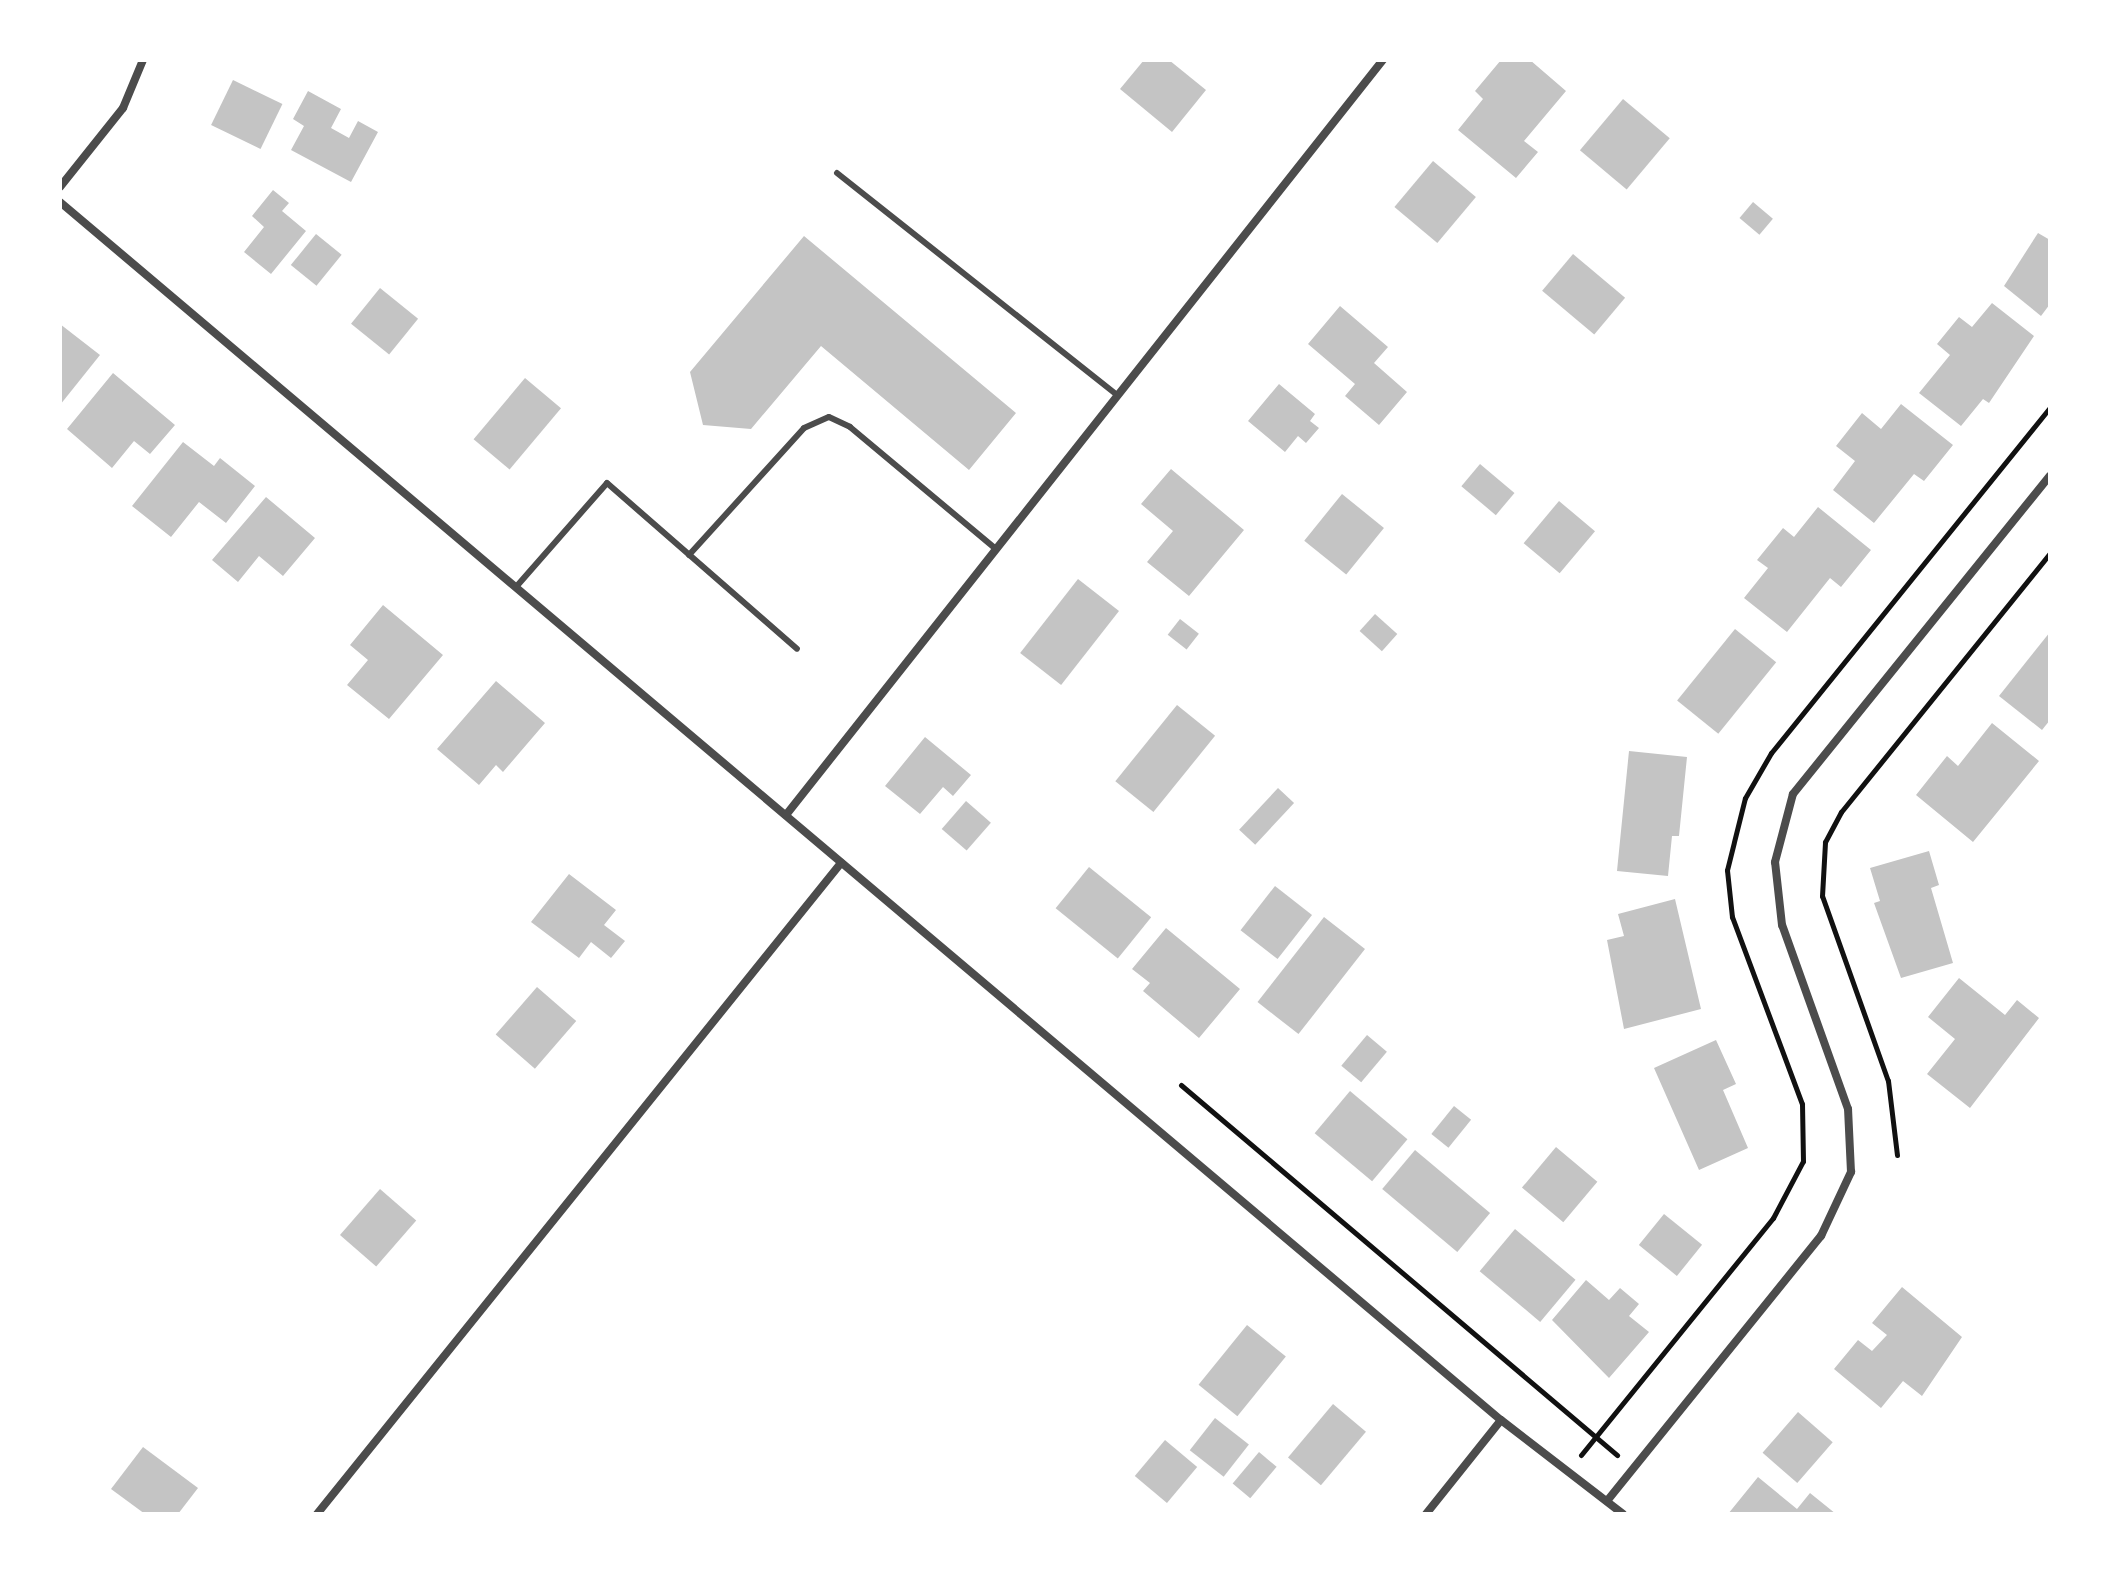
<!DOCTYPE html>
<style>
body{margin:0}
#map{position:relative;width:2110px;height:1574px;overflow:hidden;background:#fff;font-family:Manrope,sans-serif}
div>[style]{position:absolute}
.building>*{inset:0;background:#c4c4c4;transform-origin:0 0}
.path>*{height:5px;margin:-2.5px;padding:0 2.5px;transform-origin:2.5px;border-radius:2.5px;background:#111}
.service>*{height:6px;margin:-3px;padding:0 3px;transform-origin:3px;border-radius:3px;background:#4c4c4c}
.minor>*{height:8px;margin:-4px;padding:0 4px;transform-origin:4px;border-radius:4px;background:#4c4c4c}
span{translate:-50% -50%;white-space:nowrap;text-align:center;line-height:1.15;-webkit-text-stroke:6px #fff;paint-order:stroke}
.frame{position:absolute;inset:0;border:62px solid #fff;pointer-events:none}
</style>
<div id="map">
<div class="building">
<div style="clip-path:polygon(1144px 60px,1169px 60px,1206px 90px,1172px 132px,1120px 89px)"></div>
<div style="clip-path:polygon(1501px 60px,1530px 60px,1566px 91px,1524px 141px,1538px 152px,1516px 178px,1458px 130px,1483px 99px,1475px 91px)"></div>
<div style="left:233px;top:80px;width:55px;height:50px;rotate:26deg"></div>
<div style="clip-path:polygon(308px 91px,341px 109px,331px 128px,349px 138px,358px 121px,378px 132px,351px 182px,291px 150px,304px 126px,293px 119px)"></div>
<div style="left:1623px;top:99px;width:61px;height:67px;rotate:40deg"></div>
<div style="left:1433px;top:161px;width:56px;height:60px;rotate:40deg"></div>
<div style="clip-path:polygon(273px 190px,289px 203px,282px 211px,306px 231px,271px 274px,244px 252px,264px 227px,252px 216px)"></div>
<div style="left:1753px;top:202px;width:26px;height:21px;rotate:40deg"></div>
<div style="clip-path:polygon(2038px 233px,2050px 240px,2050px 304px,2041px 316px,2004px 286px)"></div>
<div style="left:316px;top:234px;width:33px;height:40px;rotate:39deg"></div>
<div style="clip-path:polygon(804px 236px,1016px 413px,969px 470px,821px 346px,751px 429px,703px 425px,690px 372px)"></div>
<div style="left:1573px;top:254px;width:68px;height:48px;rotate:40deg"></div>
<div style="left:380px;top:288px;width:49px;height:46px;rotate:39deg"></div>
<div style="clip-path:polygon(1992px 303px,2034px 336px,1989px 403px,1983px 399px,1961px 426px,1919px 393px,1950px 355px,1937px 344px,1959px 317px,1972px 327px)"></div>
<div style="clip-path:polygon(1340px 306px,1388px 347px,1374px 363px,1407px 392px,1379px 425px,1345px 396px,1355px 384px,1308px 344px)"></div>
<div style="clip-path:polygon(60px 324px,100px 355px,60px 405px)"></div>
<div style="clip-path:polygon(113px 373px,175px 425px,150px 454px,134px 441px,112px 468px,67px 429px)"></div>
<div style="left:525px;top:378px;width:47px;height:80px;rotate:40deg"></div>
<div style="clip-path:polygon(1279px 384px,1315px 414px,1310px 421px,1319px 428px,1306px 443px,1298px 436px,1285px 452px,1248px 421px)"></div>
<div style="clip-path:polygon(1901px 404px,1953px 445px,1924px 481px,1914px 474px,1874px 523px,1833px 490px,1855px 461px,1836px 446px,1862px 413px,1881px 429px)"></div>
<div style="clip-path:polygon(183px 442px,214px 466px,220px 458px,255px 486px,226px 523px,199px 502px,171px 537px,132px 506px)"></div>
<div style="left:1480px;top:464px;width:45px;height:29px;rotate:40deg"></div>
<div style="clip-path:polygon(1171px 469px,1244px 530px,1189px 596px,1147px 562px,1173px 531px,1141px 504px)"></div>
<div style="left:1342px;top:494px;width:54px;height:60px;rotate:39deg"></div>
<div style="clip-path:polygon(266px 497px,315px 538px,283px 576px,259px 556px,238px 582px,212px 560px)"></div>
<div style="left:1559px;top:501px;width:47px;height:55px;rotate:40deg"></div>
<div style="clip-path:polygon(1818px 507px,1871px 550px,1841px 587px,1830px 578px,1787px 632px,1744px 598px,1768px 568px,1757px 560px,1783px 528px,1794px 537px)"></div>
<div style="left:1078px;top:579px;width:52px;height:94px;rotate:38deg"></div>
<div style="clip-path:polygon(383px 605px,443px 655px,389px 719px,347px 685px,368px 660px,350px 645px)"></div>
<div style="left:1375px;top:614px;width:30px;height:23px;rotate:42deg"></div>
<div style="left:1180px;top:619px;width:24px;height:20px;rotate:38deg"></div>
<div style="left:1735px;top:629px;width:53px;height:92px;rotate:39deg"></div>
<div style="clip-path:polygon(2050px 632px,2050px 720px,2042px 730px,1999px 696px)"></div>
<div style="clip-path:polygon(496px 681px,545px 723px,503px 772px,496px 765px,479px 785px,437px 749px)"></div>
<div style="left:1177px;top:705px;width:49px;height:98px;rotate:39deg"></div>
<div style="clip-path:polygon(1992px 723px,2039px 761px,1973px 842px,1916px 795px,1947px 756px,1958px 766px)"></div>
<div style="clip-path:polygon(925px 737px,971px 775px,953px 796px,943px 787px,920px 814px,885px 786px)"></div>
<div style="clip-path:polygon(1629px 751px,1687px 757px,1679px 836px,1672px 836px,1668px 876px,1617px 871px)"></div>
<div style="left:1278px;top:788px;width:22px;height:57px;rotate:43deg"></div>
<div style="left:966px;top:801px;width:33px;height:37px;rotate:41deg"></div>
<div style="clip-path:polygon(1929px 851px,1939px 885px,1931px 888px,1953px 963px,1901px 978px,1874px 903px,1880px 901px,1870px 868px)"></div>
<div style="left:1089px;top:867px;width:80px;height:53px;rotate:39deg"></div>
<div style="clip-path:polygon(569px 874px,616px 910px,604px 925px,625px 941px,611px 958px,591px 942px,579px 958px,531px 922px)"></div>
<div style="left:1275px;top:886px;width:47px;height:56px;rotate:38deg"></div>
<div style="clip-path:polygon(1675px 899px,1701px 1009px,1624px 1029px,1607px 940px,1624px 936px,1618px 914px)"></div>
<div style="left:1324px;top:917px;width:52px;height:108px;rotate:38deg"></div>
<div style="clip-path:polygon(1166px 928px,1240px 989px,1199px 1038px,1143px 991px,1150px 983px,1132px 969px)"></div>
<div style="clip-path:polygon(1959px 978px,2005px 1015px,2017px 1000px,2039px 1018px,1970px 1108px,1927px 1074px,1955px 1039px,1928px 1017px)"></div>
<div style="left:537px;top:987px;width:52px;height:63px;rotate:41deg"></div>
<div style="left:1367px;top:1035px;width:26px;height:40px;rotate:40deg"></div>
<div style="clip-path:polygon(1716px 1040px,1736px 1084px,1723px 1090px,1748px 1148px,1699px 1170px,1654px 1068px)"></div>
<div style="left:1350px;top:1091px;width:75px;height:55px;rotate:40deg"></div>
<div style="left:1454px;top:1106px;width:22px;height:36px;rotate:39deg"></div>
<div style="left:1556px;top:1147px;width:54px;height:53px;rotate:40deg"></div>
<div style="left:1415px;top:1150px;width:98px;height:51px;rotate:40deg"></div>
<div style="left:380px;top:1189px;width:48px;height:61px;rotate:41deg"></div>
<div style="left:1664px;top:1214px;width:49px;height:40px;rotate:39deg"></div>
<div style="left:1515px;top:1229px;width:79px;height:55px;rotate:40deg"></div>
<div style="clip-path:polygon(1586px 1280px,1609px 1300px,1620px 1288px,1639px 1304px,1629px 1316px,1649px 1332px,1609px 1378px,1552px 1320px)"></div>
<div style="clip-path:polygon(1902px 1287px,1962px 1337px,1922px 1396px,1903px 1381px,1881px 1408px,1834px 1369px,1858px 1340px,1872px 1351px,1887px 1335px,1872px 1323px)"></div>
<div style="left:1247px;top:1325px;width:50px;height:77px;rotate:39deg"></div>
<div style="left:1333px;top:1404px;width:43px;height:70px;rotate:40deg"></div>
<div style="left:1798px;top:1412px;width:46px;height:54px;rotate:41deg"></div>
<div style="left:1215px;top:1418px;width:43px;height:41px;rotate:38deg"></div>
<div style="left:1165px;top:1440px;width:42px;height:47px;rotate:40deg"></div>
<div style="clip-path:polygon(143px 1447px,198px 1488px,178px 1514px,145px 1514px,111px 1489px)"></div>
<div style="left:1259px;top:1452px;width:23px;height:41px;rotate:40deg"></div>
<div style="clip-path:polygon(1758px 1477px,1797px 1509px,1810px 1493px,1836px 1514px,1728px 1514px)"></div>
</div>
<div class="path">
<div style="left:1181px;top:1085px;width:572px;rotate:40.32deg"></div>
<div style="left:1897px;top:1155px;width:75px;rotate:-96.9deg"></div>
<div style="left:1888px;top:1081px;width:196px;rotate:-109.6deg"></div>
<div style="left:1822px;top:896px;width:54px;rotate:-86.8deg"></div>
<div style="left:1825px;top:842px;width:34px;rotate:-62deg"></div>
<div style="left:1841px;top:812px;width:333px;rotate:-51.1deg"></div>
<div style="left:1581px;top:1455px;width:305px;rotate:-51deg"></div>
<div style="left:1773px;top:1218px;width:64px;rotate:-62.2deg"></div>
<div style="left:1803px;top:1161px;width:57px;rotate:-91deg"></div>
<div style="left:1802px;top:1104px;width:200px;rotate:-110.5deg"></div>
<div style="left:1732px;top:917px;width:47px;rotate:-96.1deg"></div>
<div style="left:1727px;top:870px;width:74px;rotate:-76deg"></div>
<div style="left:1745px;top:798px;width:52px;rotate:-60deg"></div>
<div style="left:1771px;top:753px;width:444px;rotate:-51.1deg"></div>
</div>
<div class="service">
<div style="left:837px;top:173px;width:357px;rotate:38.4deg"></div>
<div style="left:689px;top:555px;width:171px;rotate:-47.8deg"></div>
<div style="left:804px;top:428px;width:27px;rotate:-24deg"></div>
<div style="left:829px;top:417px;width:23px;rotate:25deg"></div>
<div style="left:850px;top:427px;width:190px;rotate:39.9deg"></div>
<div style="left:516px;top:587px;width:138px;rotate:-48.8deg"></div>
<div style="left:607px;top:483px;width:252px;rotate:41.1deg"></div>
</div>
<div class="minor">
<div style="left:60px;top:187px;width:101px;rotate:-51.4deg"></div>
<div style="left:123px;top:108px;width:52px;rotate:-67.4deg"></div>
<div style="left:60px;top:202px;width:1887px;rotate:40.21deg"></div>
<div style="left:1501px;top:1420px;width:154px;rotate:37.6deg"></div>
<div style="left:786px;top:815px;width:963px;rotate:-51.67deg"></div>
<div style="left:1607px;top:1501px;width:341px;rotate:-51.1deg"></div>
<div style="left:1821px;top:1236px;width:71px;rotate:-64.9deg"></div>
<div style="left:1851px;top:1172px;width:63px;rotate:-92.7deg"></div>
<div style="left:1848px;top:1109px;width:195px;rotate:-109.7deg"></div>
<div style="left:1782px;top:925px;width:63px;rotate:-96.3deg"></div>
<div style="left:1775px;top:862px;width:70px;rotate:-75.2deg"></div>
<div style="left:1793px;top:794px;width:409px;rotate:-51.1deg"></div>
<div style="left:317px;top:1514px;width:836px;rotate:-51.17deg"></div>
<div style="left:1426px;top:1514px;width:120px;rotate:-51.4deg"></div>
</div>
<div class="frame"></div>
</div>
